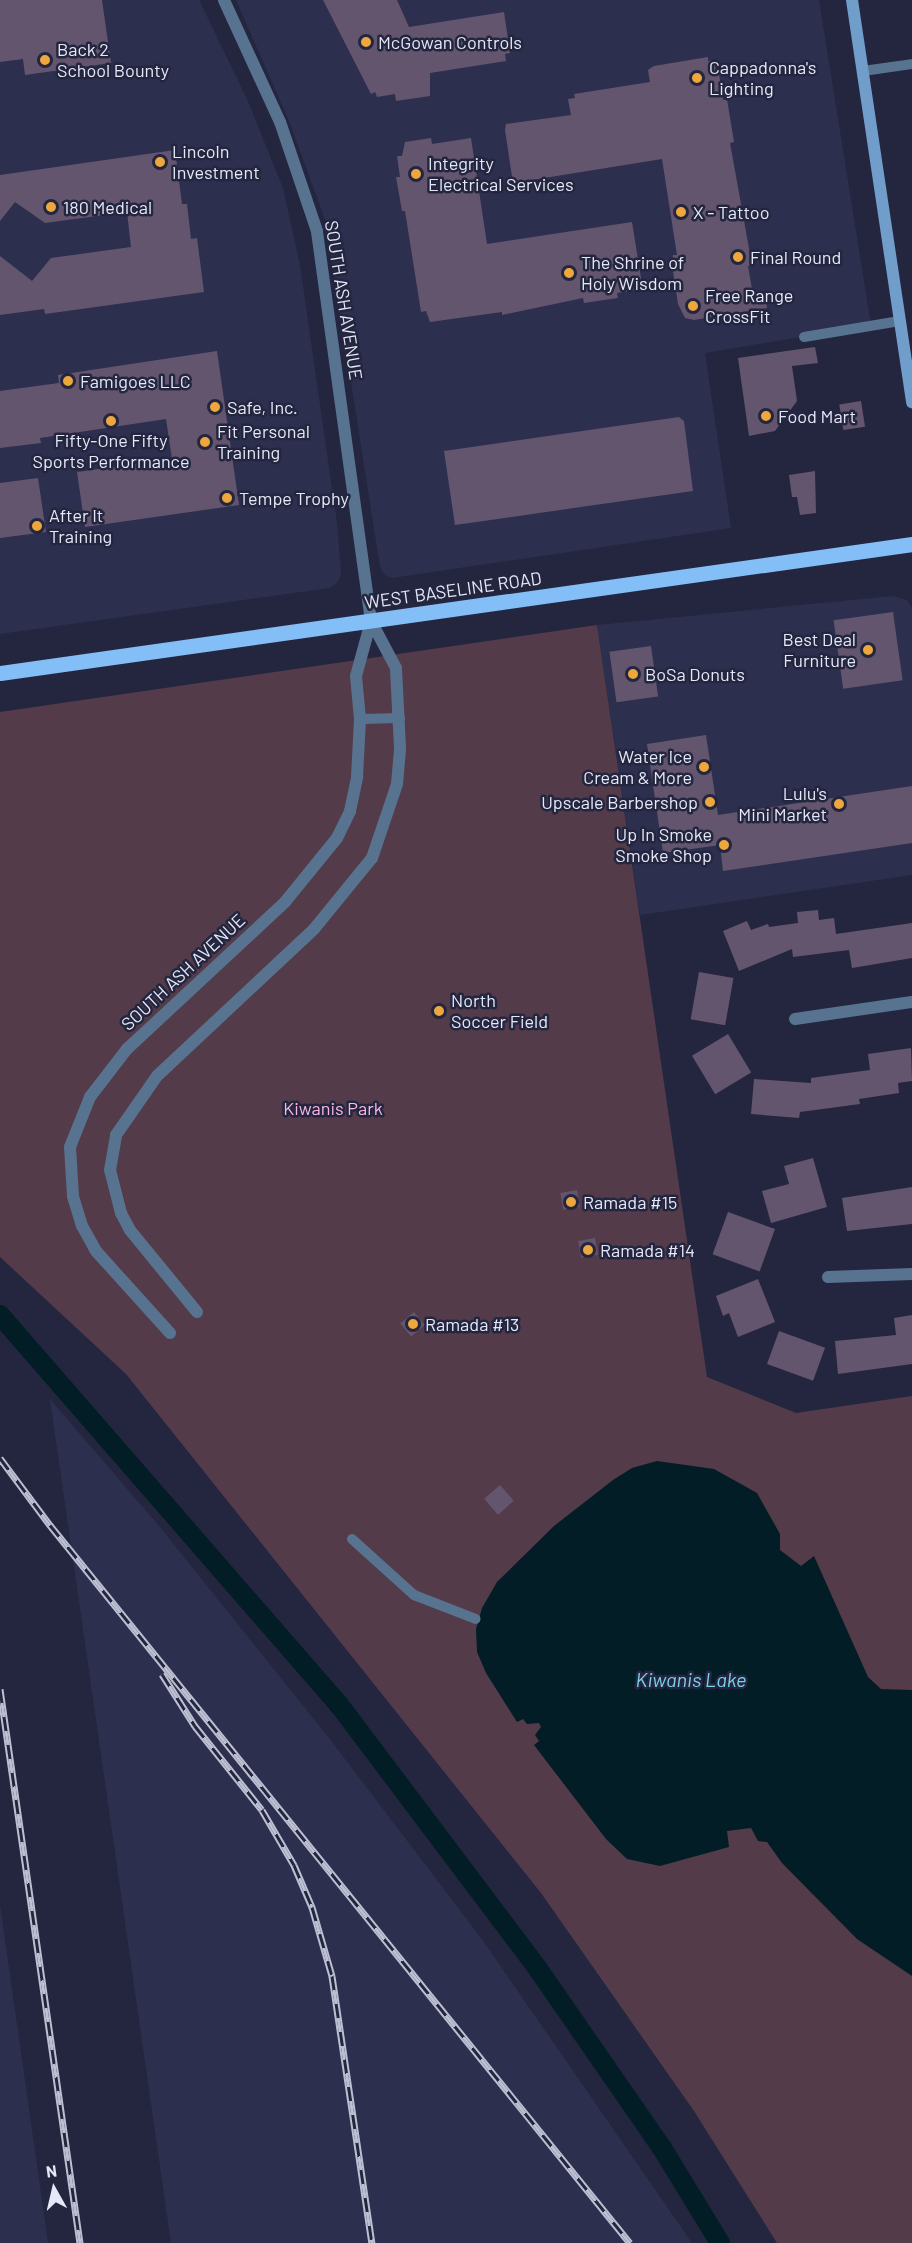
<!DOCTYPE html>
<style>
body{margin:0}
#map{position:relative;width:912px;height:2243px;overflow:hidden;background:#24263f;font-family:Barlow,sans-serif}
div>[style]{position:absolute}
.built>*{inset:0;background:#2d2f4e}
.green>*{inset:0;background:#533b4a}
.water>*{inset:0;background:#021d25}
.canal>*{height:20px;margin:-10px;padding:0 10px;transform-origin:10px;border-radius:10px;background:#021d25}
.building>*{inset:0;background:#64556f;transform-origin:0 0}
.service>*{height:10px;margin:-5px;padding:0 5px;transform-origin:5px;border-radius:5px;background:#58738f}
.minor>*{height:12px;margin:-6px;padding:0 6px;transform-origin:6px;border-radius:6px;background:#58738f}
.secondary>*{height:12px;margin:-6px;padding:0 6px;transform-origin:6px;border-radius:6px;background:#709dca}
.primary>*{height:15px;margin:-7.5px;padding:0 7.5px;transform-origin:7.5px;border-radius:7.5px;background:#83bef7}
.rail>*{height:7px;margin-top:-3.5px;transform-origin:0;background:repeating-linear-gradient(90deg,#24263f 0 14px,#bdc0d2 0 28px);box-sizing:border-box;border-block:2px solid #bdc0d2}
.dots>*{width:16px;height:16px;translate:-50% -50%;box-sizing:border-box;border:3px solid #24263f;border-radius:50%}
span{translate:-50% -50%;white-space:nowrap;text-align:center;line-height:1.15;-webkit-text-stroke:5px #24263f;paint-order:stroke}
.poi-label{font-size:18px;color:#e5e8f8}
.left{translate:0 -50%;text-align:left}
.right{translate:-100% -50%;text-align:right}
.street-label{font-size:18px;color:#e5e8f8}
.park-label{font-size:18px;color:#f9b8e1}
.water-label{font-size:20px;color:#79d1ea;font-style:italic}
.north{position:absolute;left:24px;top:2159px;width:60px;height:60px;-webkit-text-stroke:4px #24263f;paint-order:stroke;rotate:352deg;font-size:16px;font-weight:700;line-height:24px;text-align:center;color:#e5e8f8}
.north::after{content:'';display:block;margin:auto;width:21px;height:27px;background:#e5e8f8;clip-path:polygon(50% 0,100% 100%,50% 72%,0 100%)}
</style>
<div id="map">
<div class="built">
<div style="clip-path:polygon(0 0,199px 0,247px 99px,283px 188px,300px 265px,337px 523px,341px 572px,339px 580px,330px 588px,0 634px)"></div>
<div style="clip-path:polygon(236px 0,819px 0,871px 325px,705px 353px,731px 528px,392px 578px,385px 575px,380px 567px,326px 222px,289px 121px)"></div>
<div style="clip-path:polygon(893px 596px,907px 600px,912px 608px,912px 875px,640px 915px,597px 625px)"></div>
<div style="clip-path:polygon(50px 1399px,159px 1526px,329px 1738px,481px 1938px,692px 2243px,171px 2243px)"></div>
<div style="clip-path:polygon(0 1905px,48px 2243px,0 2243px)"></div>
</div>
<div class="green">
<div style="clip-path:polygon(597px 625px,707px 1377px,796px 1413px,912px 1396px,912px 2243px,777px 2243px,694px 2111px,541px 1893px,126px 1374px,0 1257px,0 712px)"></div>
</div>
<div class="water">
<div style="clip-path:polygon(657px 1461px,714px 1469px,757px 1493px,780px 1534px,780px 1550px,801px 1566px,814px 1556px,868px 1677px,881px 1689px,912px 1690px,912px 1976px,857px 1939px,782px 1863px,767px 1842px,758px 1841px,751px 1828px,727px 1831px,729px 1847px,660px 1866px,627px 1859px,606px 1839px,534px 1745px,539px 1741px,535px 1735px,541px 1727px,539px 1723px,527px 1724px,523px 1719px,517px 1722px,486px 1673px,477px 1652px,476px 1629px,482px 1608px,497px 1582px,554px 1526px,613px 1480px,632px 1468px)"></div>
</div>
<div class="canal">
<div style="left:0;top:1315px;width:518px;rotate:48.99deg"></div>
<div style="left:340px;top:1706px;width:329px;rotate:53deg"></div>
<div style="left:538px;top:1969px;width:218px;rotate:55.3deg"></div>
<div style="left:662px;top:2148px;width:111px;rotate:58.6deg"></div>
</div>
<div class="building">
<div style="clip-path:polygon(0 0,102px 0,111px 63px,25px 75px,23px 59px,0 62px)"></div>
<div style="clip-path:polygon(323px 0,397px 0,409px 27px,504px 12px,510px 53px,505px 54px,506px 61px,430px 73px,430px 96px,396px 101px,395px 94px,377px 97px,375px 92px,371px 94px)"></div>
<div style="clip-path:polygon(708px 57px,708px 61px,717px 60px,723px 100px,727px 99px,734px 142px,730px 143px,752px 265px,748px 266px,753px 295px,765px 293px,767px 308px,694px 320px,685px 318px,678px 304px,672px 265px,673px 255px,677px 255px,662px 159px,513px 183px,505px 130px,506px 124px,571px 115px,568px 99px,575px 98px,574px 94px,650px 82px,648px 70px,654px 66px)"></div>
<div style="clip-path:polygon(431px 138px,432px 144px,471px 138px,487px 244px,632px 222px,642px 284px,637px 285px,638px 290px,617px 293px,618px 298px,584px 303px,583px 298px,502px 315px,502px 312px,430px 322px,426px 311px,421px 312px,405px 211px,402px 211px,396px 177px,400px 177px,397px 156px,402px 156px,405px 142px)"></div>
<div style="clip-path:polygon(175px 150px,182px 204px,187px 204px,191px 239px,197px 238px,204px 292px,45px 314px,44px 309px,0 315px,0 256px,32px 281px,51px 258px,131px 247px,127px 212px,45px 223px,15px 202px,0 221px,0 175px)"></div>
<div style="clip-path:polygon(815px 347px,818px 363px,792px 366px,797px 401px,775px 431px,749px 436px,738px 358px)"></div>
<div style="clip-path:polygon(217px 351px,239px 505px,85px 527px,77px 472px,172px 459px,166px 419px,40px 438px,41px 443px,0 448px,0 391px,59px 383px,58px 375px)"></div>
<div style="left:861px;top:401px;width:26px;height:22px;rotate:81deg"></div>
<div style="clip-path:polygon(679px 417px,684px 421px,693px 491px,455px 525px,444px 451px)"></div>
<div style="clip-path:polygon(815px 471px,816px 513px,800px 515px,797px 497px,792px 497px,789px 475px)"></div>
<div style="clip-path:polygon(38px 478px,46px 532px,0 538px,0 483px)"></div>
<div style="left:893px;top:612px;width:69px;height:60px;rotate:82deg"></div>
<div style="left:651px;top:646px;width:51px;height:42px;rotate:82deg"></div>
<div style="clip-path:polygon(706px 735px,718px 815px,912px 786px,912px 843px,723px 871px,720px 845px,663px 853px,647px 744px)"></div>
<div style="clip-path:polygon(818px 910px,819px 920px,834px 918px,836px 934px,912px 923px,912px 958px,852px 968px,849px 950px,793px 957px,792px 949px,739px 971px,723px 931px,747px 921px,751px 930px,768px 924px,769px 927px,798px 923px,797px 912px)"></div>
<div style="left:699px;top:972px;width:35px;height:48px;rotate:10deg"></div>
<div style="left:728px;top:1034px;width:45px;height:42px;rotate:59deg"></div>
<div style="clip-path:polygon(911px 1048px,912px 1081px,898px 1083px,899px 1093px,859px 1099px,860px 1104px,800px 1112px,799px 1118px,751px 1114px,754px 1079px,811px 1083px,811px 1078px,870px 1070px,868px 1054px)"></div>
<div style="clip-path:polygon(813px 1158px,827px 1207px,771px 1223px,762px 1191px,789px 1184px,784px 1166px)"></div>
<div style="clip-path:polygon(912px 1187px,912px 1224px,847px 1231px,842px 1198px)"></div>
<div style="left:577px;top:1190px;width:17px;height:17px;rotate:80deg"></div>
<div style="left:728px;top:1212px;width:50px;height:45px;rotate:20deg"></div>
<div style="left:595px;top:1238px;width:17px;height:17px;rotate:80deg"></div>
<div style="clip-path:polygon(758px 1279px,775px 1322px,738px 1337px,729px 1313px,723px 1316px,716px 1296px)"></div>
<div style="left:414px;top:1312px;width:17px;height:18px;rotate:50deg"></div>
<div style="clip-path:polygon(912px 1315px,912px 1364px,838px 1374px,835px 1341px,896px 1335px,894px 1318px)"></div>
<div style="left:779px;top:1331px;width:49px;height:35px;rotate:20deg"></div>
<div style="left:500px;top:1485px;width:21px;height:21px;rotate:49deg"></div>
</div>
<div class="service">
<div style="left:863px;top:71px;width:49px;rotate:-8.1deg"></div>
<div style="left:804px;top:337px;width:97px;rotate:-9.5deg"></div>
<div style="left:360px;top:719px;width:40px;rotate:-1.4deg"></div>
<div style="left:352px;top:1539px;width:84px;rotate:42.1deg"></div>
<div style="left:414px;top:1595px;width:66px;rotate:21.2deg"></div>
</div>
<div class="minor">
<div style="left:795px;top:1019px;width:118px;rotate:-8.3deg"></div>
<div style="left:828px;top:1277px;width:84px;rotate:-2deg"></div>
<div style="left:197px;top:1312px;width:106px;rotate:-129.3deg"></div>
<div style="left:130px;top:1230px;width:19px;rotate:-118deg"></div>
<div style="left:121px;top:1213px;width:44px;rotate:-104.3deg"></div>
<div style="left:110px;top:1170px;width:36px;rotate:-80deg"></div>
<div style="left:116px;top:1135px;width:72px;rotate:-55.2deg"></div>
<div style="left:157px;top:1076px;width:215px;rotate:-43.1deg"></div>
<div style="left:314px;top:929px;width:92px;rotate:-50.8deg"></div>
<div style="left:372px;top:858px;width:78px;rotate:-71.3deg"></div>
<div style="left:397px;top:784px;width:36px;rotate:-85deg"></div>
<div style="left:400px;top:748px;width:80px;rotate:-92.9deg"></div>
<div style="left:396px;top:668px;width:53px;rotate:-118deg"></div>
<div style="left:371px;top:621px;width:394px;rotate:-97.9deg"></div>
<div style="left:317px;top:231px;width:115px;rotate:-108.7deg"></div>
<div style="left:280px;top:122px;width:134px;rotate:-114.7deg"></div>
<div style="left:170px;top:1333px;width:110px;rotate:-132.1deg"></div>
<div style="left:96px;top:1251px;width:29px;rotate:-119deg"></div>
<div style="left:82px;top:1226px;width:31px;rotate:-107deg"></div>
<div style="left:73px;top:1196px;width:49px;rotate:-93.5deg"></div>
<div style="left:70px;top:1147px;width:54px;rotate:-68.2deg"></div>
<div style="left:90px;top:1097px;width:61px;rotate:-52.4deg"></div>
<div style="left:127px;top:1049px;width:216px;rotate:-42.9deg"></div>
<div style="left:285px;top:902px;width:82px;rotate:-50.9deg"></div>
<div style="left:337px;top:838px;width:30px;rotate:-64deg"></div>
<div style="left:350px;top:811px;width:35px;rotate:-78deg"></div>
<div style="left:357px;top:777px;width:58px;rotate:-87deg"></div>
<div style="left:360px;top:719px;width:43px;rotate:-95.3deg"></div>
<div style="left:356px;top:676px;width:57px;rotate:-74.7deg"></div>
</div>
<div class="secondary">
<div style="left:852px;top:0;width:407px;rotate:81.5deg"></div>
</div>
<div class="primary">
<div style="left:0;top:673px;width:921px;rotate:-8.05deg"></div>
</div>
<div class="rail">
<div style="left:0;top:1458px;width:84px;rotate:53.3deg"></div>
<div style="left:50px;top:1525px;width:923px;rotate:51.07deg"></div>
<div style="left:162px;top:1674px;width:62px;rotate:57.6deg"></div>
<div style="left:195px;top:1726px;width:107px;rotate:51.4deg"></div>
<div style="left:262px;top:1810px;width:64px;rotate:59.8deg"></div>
<div style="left:294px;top:1865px;width:46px;rotate:66.8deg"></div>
<div style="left:312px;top:1907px;width:72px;rotate:73.8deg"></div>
<div style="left:332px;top:1976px;width:270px;rotate:81.5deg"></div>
<div style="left:0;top:1689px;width:560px;rotate:81.78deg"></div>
</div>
<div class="dots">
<div style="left:366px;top:42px;background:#eea73c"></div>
<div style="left:45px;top:60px;background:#eea73c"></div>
<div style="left:697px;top:78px;background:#eea73c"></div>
<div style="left:160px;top:162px;background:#eea73c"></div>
<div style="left:416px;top:174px;background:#eea73c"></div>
<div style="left:51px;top:207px;background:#eea73c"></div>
<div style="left:681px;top:212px;background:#eea73c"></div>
<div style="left:738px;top:257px;background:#eea73c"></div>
<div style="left:569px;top:273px;background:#eea73c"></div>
<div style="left:693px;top:306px;background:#eea73c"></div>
<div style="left:68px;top:381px;background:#eea73c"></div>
<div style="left:215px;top:407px;background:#eea73c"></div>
<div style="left:766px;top:416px;background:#eea73c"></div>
<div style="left:111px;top:421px;background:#eea73c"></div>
<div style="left:205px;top:442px;background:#eea73c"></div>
<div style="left:227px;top:498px;background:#eea73c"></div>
<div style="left:37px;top:526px;background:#eea73c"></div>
<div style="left:868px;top:650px;background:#eea73c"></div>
<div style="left:633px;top:674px;background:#eea73c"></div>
<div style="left:704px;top:767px;background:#eea73c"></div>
<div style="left:710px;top:802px;background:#eea73c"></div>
<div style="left:839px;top:804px;background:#eea73c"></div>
<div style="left:724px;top:845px;background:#eea73c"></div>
<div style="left:439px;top:1011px;background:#eea73c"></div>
<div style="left:571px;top:1202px;background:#eea73c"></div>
<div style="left:588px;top:1250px;background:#eea73c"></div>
<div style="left:413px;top:1324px;background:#eea73c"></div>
</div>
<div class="poi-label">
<span class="left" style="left:378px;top:42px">McGowan Controls</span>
<span class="left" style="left:57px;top:60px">Back 2<br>School Bounty</span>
<span class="left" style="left:709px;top:78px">Cappadonna's<br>Lighting</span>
<span class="left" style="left:172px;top:162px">Lincoln<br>Investment</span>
<span class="left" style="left:428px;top:174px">Integrity<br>Electrical Services</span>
<span class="left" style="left:63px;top:207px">180 Medical</span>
<span class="left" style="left:693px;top:212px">X - Tattoo</span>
<span class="left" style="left:750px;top:257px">Final Round</span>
<span class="left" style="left:581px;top:273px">The Shrine of<br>Holy Wisdom</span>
<span class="left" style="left:705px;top:306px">Free Range<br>CrossFit</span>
<span class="left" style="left:80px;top:381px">Famigoes LLC</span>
<span class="left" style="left:227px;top:407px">Safe, Inc.</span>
<span class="left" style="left:778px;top:416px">Food Mart</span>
<span class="left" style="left:217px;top:442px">Fit Personal<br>Training</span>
<span style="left:111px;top:451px">Fifty-One Fifty<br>Sports Performance</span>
<span class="left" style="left:239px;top:498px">Tempe Trophy</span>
<span class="left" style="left:49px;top:526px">After It<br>Training</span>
<span class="right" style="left:856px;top:650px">Best Deal<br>Furniture</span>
<span class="left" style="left:645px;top:674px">BoSa Donuts</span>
<span class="right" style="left:692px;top:767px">Water Ice<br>Cream &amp; More</span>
<span class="right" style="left:827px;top:804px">Lulu's<br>Mini Market</span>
<span class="right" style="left:698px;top:802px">Upscale Barbershop</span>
<span class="right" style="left:712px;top:845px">Up In Smoke<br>Smoke Shop</span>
<span class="left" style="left:451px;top:1011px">North<br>Soccer Field</span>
<span class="left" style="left:583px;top:1202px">Ramada #15</span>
<span class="left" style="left:600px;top:1250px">Ramada #14</span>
<span class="left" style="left:425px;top:1324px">Ramada #13</span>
</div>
<div class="street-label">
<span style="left:344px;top:300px;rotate:81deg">SOUTH ASH AVENUE</span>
<span style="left:453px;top:590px;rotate:-8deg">WEST BASELINE ROAD</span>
<span style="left:183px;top:972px;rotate:-43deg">SOUTH ASH AVENUE</span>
</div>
<div class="park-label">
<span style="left:333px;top:1108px">Kiwanis Park</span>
</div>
<div class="water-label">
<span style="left:691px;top:1679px">Kiwanis Lake</span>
</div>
<div class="north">N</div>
</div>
